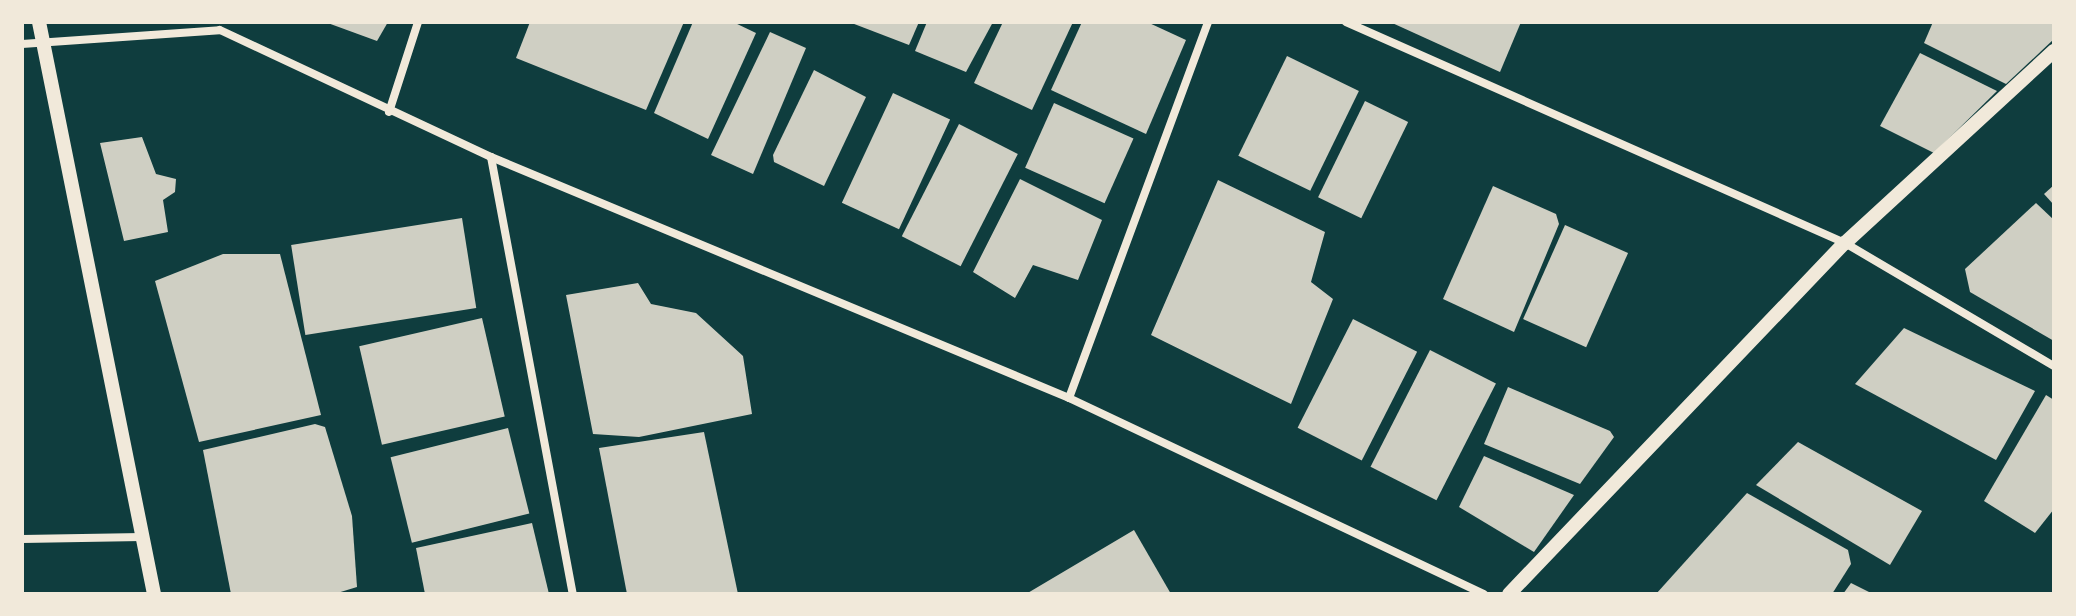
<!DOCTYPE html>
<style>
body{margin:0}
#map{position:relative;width:2076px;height:616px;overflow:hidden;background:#0f3d3e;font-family:Overpass,sans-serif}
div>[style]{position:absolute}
.building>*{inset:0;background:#cfcfc3;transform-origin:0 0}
.minor>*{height:8px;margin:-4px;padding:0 4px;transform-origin:4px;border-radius:4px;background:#f1e9da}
.tertiary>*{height:14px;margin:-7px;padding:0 7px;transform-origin:7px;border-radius:7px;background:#f1e9da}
span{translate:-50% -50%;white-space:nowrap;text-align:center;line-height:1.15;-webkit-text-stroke:6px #f1e9da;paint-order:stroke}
.frame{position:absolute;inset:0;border:24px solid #f1e9da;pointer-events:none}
</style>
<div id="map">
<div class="building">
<div style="clip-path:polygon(325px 22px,388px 22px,377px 41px)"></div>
<div style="clip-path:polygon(530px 22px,684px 22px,646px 110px,516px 58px)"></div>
<div style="clip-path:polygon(693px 22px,733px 22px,756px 33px,708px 139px,654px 113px)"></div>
<div style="clip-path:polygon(849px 22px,919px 22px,909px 45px)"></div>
<div style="clip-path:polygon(927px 22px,993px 22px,966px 72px,915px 51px)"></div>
<div style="clip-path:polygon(1003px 22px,1073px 22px,1032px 110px,974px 83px)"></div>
<div style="clip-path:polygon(1082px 22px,1147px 22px,1186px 40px,1146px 134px,1051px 90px)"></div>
<div style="clip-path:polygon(1390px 22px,1521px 22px,1500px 72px)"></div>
<div style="clip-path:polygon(1933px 22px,2054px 22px,2054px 39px,2006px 84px,1924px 43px)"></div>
<div style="clip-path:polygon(770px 32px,806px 48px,753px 174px,711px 155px)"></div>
<div style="clip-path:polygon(1920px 53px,1997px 91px,1934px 153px,1880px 126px)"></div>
<div style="left:1287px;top:56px;width:80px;height:111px;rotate:26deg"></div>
<div style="clip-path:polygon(814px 70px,866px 97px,824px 186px,774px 162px,773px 155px)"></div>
<div style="left:893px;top:93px;width:63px;height:121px;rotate:25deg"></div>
<div style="left:1365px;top:101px;width:48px;height:107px;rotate:26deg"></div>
<div style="left:1054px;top:103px;width:87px;height:71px;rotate:24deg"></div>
<div style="left:959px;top:124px;width:66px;height:126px;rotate:27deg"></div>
<div style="clip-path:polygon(142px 137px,156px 174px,176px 179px,175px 192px,163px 200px,168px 232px,124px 241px,100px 143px)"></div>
<div style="clip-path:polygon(1020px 179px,1102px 220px,1078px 280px,1033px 265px,1015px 298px,973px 272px)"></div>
<div style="clip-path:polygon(1218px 180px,1325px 232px,1311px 282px,1333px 299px,1291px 404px,1151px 335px)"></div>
<div style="clip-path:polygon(2054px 185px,2054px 205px,2044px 194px)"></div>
<div style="clip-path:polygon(1493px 186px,1556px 214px,1559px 224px,1514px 332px,1443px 299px)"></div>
<div style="clip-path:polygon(2036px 203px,2054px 220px,2054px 341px,1970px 292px,1965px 269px)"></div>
<div style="left:462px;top:218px;width:91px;height:173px;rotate:81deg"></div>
<div style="left:1565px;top:225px;width:69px;height:103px;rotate:24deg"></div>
<div style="clip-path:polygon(223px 254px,280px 254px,321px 415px,199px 442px,155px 281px)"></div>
<div style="clip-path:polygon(638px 283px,651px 304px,696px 313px,743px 356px,752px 414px,639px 437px,593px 434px,566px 295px)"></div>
<div style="left:482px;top:318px;width:101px;height:126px;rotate:77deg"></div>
<div style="left:1353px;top:319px;width:72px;height:122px;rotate:27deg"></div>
<div style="clip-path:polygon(1904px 328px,2035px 391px,1996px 460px,1855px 384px)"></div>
<div style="left:1430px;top:350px;width:74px;height:131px;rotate:27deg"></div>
<div style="clip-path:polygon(1508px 387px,1610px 431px,1614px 437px,1580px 484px,1484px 444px)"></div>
<div style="clip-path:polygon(2046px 395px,2054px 400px,2054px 509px,2035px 533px,1984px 501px)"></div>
<div style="clip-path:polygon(315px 424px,325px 427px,352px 516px,357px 587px,334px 594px,231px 594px,203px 450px)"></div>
<div style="left:508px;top:428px;width:88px;height:121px;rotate:76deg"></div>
<div style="clip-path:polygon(704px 432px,738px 594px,627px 594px,599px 448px)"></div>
<div style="clip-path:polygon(1798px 442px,1922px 511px,1890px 565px,1756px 485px)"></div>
<div style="clip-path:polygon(1484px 456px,1574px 495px,1534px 552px,1459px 507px)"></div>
<div style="clip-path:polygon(1747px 493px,1848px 550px,1851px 564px,1832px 594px,1656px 594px)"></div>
<div style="clip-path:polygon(532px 523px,549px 594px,425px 594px,416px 548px)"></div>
<div style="clip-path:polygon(1134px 530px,1171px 594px,1026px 594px)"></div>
<div style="clip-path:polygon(1851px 583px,1873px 594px,1843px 594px)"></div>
</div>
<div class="minor">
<div style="left:1346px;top:22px;width:546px;rotate:23.89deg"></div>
<div style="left:1845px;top:243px;width:243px;rotate:30.5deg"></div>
<div style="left:22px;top:44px;width:198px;rotate:-4deg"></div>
<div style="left:220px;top:30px;width:299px;rotate:25.1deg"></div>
<div style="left:491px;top:157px;width:626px;rotate:22.63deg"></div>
<div style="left:1069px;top:398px;width:459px;rotate:25.3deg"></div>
<div style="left:389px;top:112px;width:95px;rotate:-72.1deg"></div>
<div style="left:491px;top:157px;width:445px;rotate:79.4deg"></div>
<div style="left:1069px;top:398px;width:401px;rotate:-69.7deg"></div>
<div style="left:22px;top:539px;width:120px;rotate:-1deg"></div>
</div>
<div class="tertiary">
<div style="left:39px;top:22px;width:583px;rotate:78.63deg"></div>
<div style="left:1509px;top:594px;width:486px;rotate:-46.3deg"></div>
<div style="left:1845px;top:243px;width:284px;rotate:-42.6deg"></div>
</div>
<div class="frame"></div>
</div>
